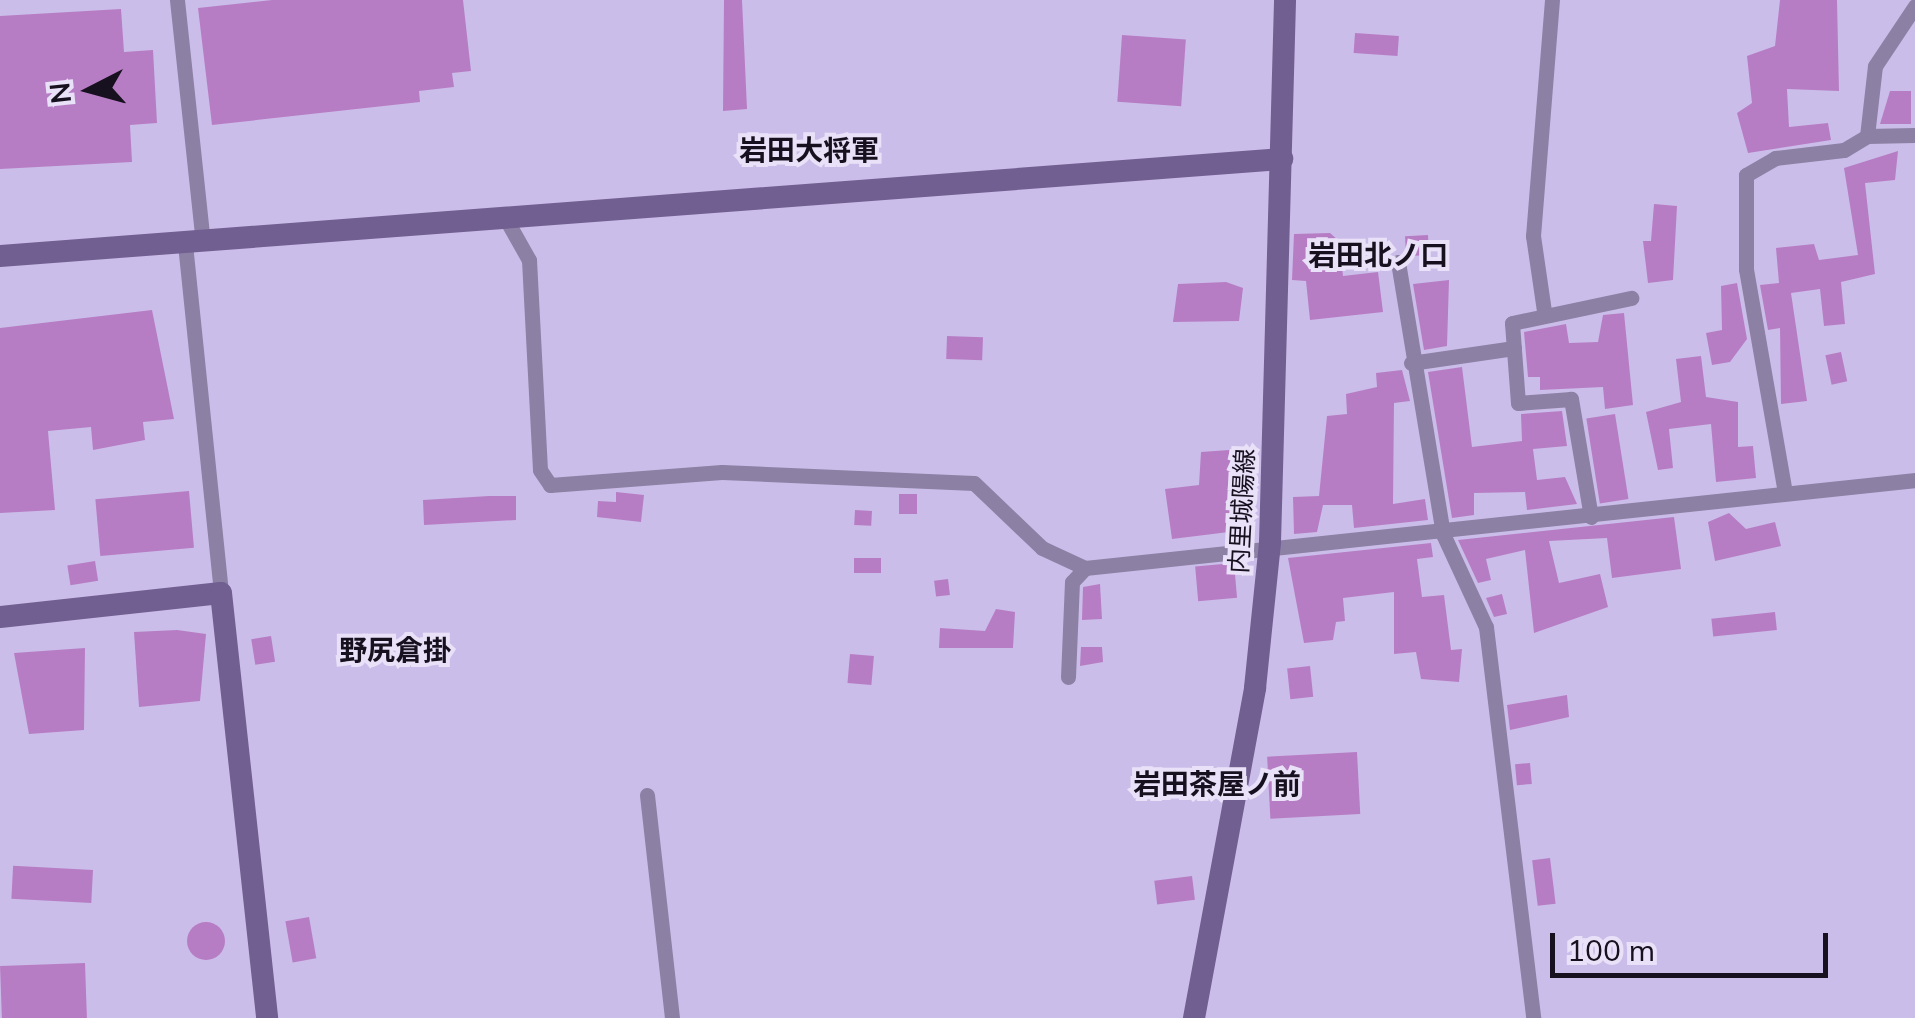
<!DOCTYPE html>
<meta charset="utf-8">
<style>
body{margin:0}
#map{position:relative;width:1915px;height:1018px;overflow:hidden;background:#cbbde9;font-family:Mulish,"Noto Sans JP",sans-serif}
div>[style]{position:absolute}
.building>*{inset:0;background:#b77dc4;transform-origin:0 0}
.round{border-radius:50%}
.street>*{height:15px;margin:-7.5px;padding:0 7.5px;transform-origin:7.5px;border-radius:7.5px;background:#8c80a4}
.secondary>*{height:22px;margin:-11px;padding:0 11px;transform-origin:11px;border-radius:11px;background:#715f92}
span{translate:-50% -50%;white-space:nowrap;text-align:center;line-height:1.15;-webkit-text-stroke:8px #e9e1f8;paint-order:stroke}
.street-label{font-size:25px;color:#16101f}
.neighbourhood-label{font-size:28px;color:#16101f;font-weight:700}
.north{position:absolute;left:40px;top:40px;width:100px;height:100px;-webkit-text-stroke:8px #e9e1f8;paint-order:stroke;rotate:264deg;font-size:28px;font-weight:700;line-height:40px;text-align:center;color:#16101f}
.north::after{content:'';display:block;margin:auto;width:35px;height:45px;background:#16101f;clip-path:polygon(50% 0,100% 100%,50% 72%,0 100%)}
.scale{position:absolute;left:1550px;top:933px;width:278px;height:45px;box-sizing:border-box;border:5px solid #16101f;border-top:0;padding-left:12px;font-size:30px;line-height:35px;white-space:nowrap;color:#16101f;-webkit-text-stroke:8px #e9e1f8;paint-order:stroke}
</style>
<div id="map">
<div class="building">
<div style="clip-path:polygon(272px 0,463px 0,471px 71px,452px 73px,454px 87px,419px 91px,420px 102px,212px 125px,198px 8px)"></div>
<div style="clip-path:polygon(724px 0,742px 0,747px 109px,723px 111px)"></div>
<div style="clip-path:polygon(1780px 0,1837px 0,1839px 91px,1787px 89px,1789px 127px,1828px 123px,1831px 140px,1748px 153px,1737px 113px,1752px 103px,1747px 56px,1775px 46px)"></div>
<div style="clip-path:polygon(121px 9px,124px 52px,153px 50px,157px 123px,130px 125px,132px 162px,0 169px,0 16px)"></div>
<div style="left:1355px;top:33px;width:44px;height:20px;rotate:4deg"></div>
<div style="left:1122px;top:35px;width:64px;height:67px;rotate:4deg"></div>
<div style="clip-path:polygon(1890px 91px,1911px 91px,1911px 124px,1880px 124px)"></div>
<div style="clip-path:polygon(1898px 151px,1895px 180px,1865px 183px,1875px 274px,1841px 282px,1845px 324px,1824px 326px,1820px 289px,1791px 293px,1807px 401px,1781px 404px,1780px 328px,1768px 330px,1760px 285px,1779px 283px,1776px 248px,1814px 244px,1819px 260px,1858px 255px,1844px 168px)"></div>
<div style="clip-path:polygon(1654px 204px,1677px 206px,1673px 280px,1648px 283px,1643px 241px,1651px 241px)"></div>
<div style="clip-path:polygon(1330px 233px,1339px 241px,1343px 276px,1378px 272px,1383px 312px,1310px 320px,1306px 281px,1292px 280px,1294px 234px)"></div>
<div style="left:1428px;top:235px;width:20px;height:23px;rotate:87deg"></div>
<div style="clip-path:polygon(1449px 280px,1447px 346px,1424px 350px,1413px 284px)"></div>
<div style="clip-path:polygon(1226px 282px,1243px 288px,1239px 321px,1173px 322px,1178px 284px)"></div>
<div style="clip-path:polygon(1737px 283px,1747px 339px,1730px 362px,1712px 365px,1706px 333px,1722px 330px,1721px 286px)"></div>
<div style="clip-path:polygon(152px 310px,174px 419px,143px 422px,145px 440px,93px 450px,91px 427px,48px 431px,55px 510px,0 513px,0 328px)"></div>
<div style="clip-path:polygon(1624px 313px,1633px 405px,1605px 409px,1603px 387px,1540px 390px,1540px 377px,1528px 377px,1524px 332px,1566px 324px,1569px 343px,1598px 342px,1603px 315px)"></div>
<div style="left:947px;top:336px;width:36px;height:23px;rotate:2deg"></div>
<div style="left:1841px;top:352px;width:30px;height:16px;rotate:78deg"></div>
<div style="clip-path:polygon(1701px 356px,1706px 397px,1738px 402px,1738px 447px,1753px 446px,1756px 478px,1716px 482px,1711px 424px,1669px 429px,1673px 468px,1658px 470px,1646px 412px,1681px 402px,1676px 359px)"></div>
<div style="clip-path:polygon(1462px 367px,1472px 447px,1522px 441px,1521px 414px,1562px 411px,1567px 446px,1533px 449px,1537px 480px,1565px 477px,1577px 504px,1527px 510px,1525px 492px,1474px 493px,1474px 515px,1452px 518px,1428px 372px)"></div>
<div style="clip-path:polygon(1402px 370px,1410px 401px,1394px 403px,1393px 504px,1425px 499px,1428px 520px,1354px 528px,1352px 505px,1323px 505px,1317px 532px,1294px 534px,1293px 497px,1319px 496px,1327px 416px,1347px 414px,1346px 394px,1377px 387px,1376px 373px)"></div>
<div style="left:1615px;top:414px;width:86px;height:29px;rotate:81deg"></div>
<div style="clip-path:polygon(1229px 450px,1237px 531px,1172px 539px,1165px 489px,1199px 485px,1201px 452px)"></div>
<div style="left:189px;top:491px;width:57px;height:94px;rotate:85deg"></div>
<div style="clip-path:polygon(616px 492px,644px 495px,641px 522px,597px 517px,598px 501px,616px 502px)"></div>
<div style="left:899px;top:494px;width:18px;height:20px"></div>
<div style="clip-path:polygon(489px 496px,516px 496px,516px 520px,424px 525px,423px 500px)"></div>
<div style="left:855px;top:510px;width:17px;height:15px;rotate:3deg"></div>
<div style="clip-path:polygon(1729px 513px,1746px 529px,1775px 522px,1781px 546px,1715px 561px,1708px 522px)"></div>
<div style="clip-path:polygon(1674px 517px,1681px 569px,1612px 578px,1607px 538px,1549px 541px,1559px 583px,1600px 574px,1608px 607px,1534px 633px,1525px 550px,1486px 559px,1491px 580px,1478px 583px,1458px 540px)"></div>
<div style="clip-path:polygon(1431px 543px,1433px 557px,1417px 559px,1422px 597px,1444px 595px,1451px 650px,1462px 649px,1459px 682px,1421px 679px,1416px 652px,1394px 654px,1394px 592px,1343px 598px,1345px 621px,1336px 622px,1333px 640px,1304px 643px,1288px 558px)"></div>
<div style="left:854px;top:558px;width:27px;height:15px"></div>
<div style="left:95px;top:561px;width:20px;height:28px;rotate:81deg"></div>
<div style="left:1234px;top:563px;width:35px;height:39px;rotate:85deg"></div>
<div style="left:948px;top:579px;width:16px;height:14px;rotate:83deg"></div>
<div style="clip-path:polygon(1100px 584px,1102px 619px,1082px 620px,1083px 587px)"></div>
<div style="clip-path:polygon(1502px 594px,1507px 614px,1494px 617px,1486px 598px)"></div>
<div style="clip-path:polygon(996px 609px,1015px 612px,1013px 648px,939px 648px,940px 628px,985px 631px)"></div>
<div style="left:1775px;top:612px;width:18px;height:64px;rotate:84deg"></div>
<div style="clip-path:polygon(177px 630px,206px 634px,200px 701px,139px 707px,134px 632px)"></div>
<div style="left:271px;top:636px;width:26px;height:20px;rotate:81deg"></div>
<div style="clip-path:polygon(1081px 647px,1102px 647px,1103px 662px,1080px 666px)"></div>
<div style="clip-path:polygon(85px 648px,84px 730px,29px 734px,14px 653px)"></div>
<div style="left:850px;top:654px;width:24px;height:29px;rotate:5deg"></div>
<div style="left:1310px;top:666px;width:31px;height:23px;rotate:84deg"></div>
<div style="clip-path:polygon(1567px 695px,1569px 717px,1510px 730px,1507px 705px)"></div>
<div style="left:1357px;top:752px;width:62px;height:90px;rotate:87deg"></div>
<div style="left:1530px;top:763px;width:21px;height:15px;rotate:85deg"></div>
<div style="left:1550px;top:858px;width:46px;height:18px;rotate:83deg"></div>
<div style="left:93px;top:870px;width:33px;height:80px;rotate:93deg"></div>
<div style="left:1192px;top:876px;width:24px;height:38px;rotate:83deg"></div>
<div style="left:309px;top:917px;width:42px;height:24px;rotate:80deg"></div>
<div class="round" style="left:187px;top:922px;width:38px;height:38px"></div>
<div style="left:85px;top:963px;width:55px;height:85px;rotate:88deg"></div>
</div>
<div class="street">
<div style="left:177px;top:0;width:244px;rotate:83.9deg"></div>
<div style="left:1867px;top:136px;width:70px;rotate:-83.5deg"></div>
<div style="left:1875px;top:66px;width:72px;rotate:-56.3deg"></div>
<div style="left:507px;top:221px;width:45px;rotate:60.6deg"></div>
<div style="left:529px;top:260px;width:210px;rotate:87deg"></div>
<div style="left:540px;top:470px;width:18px;rotate:56deg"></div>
<div style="left:550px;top:485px;width:172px;rotate:-4.3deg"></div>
<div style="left:722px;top:472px;width:252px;rotate:2.5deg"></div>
<div style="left:974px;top:483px;width:94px;rotate:43.7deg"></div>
<div style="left:1042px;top:548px;width:47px;rotate:24.9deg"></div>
<div style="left:1085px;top:568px;width:835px;rotate:-6.05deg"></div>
<div style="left:185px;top:244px;width:351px;rotate:84.1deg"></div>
<div style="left:1398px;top:262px;width:276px;rotate:80.6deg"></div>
<div style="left:1443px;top:534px;width:102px;rotate:65.2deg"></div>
<div style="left:1486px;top:627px;width:394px;rotate:83.1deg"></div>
<div style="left:1544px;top:311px;width:76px;rotate:-98.3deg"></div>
<div style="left:1533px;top:236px;width:237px;rotate:-85.4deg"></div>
<div style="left:1411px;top:363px;width:104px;rotate:-8.3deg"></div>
<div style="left:1784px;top:487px;width:221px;rotate:-99.9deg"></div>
<div style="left:1746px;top:269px;width:94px;rotate:-90deg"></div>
<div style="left:1746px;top:175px;width:34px;rotate:-30deg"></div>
<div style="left:1775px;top:158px;width:69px;rotate:-6.6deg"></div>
<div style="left:1844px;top:150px;width:27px;rotate:-31deg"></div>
<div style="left:1867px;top:136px;width:48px;rotate:-1.2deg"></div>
<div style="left:1591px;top:517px;width:120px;rotate:-99.6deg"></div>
<div style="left:1571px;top:399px;width:53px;rotate:175.7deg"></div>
<div style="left:1518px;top:403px;width:80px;rotate:-94.3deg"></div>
<div style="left:1512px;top:323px;width:122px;rotate:-11.9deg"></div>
<div style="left:1068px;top:677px;width:95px;rotate:-87.6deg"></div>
<div style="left:1072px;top:582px;width:19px;rotate:-47deg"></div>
<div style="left:647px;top:795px;width:224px;rotate:83.6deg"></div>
</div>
<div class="secondary">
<div style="left:0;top:256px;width:1286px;rotate:-4.33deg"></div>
<div style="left:0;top:617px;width:222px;rotate:-6.2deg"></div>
<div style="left:221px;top:593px;width:427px;rotate:83.8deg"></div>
<div style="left:1194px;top:1018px;width:336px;rotate:-79.5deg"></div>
<div style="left:1255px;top:688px;width:147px;rotate:-84.1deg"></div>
<div style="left:1270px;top:542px;width:542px;rotate:-88.41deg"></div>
</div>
<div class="street-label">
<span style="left:1242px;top:511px;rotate:-87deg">内里城陽線</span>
</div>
<div class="neighbourhood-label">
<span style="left:809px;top:150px">岩田大将軍</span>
<span style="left:1378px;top:255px">岩田北ノ口</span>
<span style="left:395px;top:650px">野尻倉掛</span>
<span style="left:1217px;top:784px">岩田茶屋ノ前</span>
</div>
<div class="north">N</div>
<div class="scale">100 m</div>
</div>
